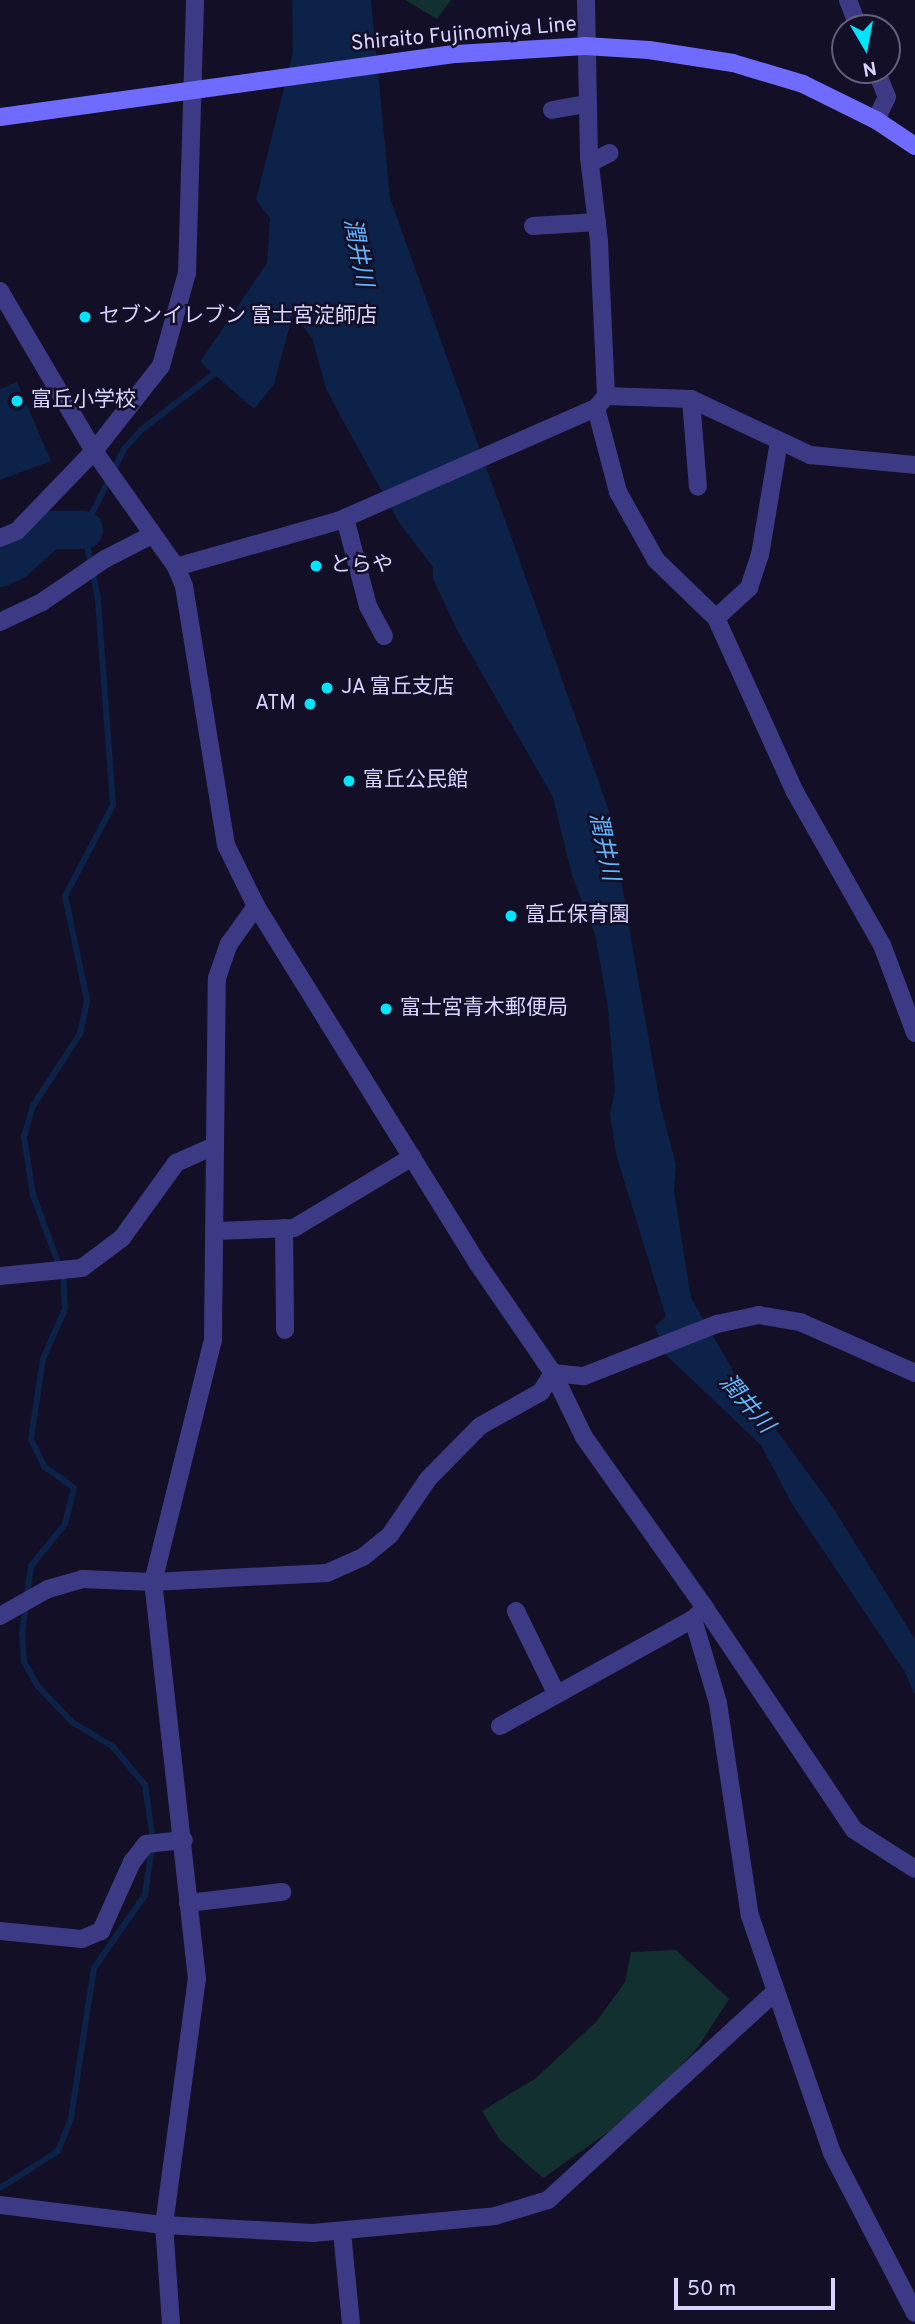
<!DOCTYPE html>
<meta charset="utf-8">
<style>
body{margin:0}
#map{position:relative;width:915px;height:2324px;overflow:hidden;background:#130f26;font-family:Overpass,"Noto Sans JP",sans-serif}
div>[style]{position:absolute}
.green>*{inset:0;background:#12302f}
.water>*{inset:0;background:#0c2248}
.stream>*{height:6px;margin:-3px;padding:0 3px;transform-origin:3px;border-radius:3px;background:#0c2248}
.river>*{height:38px;margin:-19px;padding:0 19px;transform-origin:19px;border-radius:19px;background:#0c2248}
.minor>*{height:18px;margin:-9px;padding:0 9px;transform-origin:9px;border-radius:9px;background:#3d3a85}
.tertiary>*{height:18px;margin:-9px;padding:0 9px;transform-origin:9px;border-radius:9px;background:#3d3a85}
.secondary>*{height:18px;margin:-9px;padding:0 9px;transform-origin:9px;border-radius:9px;background:#6f6bff}
.dots>*{width:19px;height:19px;translate:-50% -50%;box-sizing:border-box;border:4px solid #130f26;border-radius:50%}
span{translate:-50% -50%;white-space:nowrap;text-align:center;line-height:1.15;-webkit-text-stroke:5px #130f26;paint-order:stroke}
.street-label{font-size:21px;color:#d9d4ff}
.poi-label{font-size:21px;color:#d9d4ff}
.left{translate:0 -50%;text-align:left}
.right{translate:-100% -50%;text-align:right}
.water-label{font-size:23px;color:#62b6ff;font-style:italic}
.north{position:absolute;left:831px;top:14px;width:70px;height:70px;box-sizing:border-box;background:#130f26;border:2px solid #625e7d;border-radius:50%;rotate:170deg;font-size:19px;font-weight:700;line-height:28px;text-align:center;color:#d9d4ff}
.north::after{content:'';display:block;margin:auto;width:24px;height:32px;background:#00e5ff;clip-path:polygon(50% 0,100% 100%,50% 72%,0 100%)}
.scale{position:absolute;left:674px;top:2278px;width:161px;height:32px;box-sizing:border-box;border:4px solid #d9d4ff;border-top:0;padding-left:9px;font-size:21px;line-height:24px;white-space:nowrap;color:#d9d4ff;-webkit-text-stroke:5px #130f26;paint-order:stroke}
</style>
<div id="map">
<div class="green">
<div style="clip-path:polygon(405px 0,451px 0,437px 19px)"></div>
<div style="clip-path:polygon(676px 1950px,729px 1999px,698px 2047px,641px 2109px,543px 2178px,500px 2140px,482px 2111px,536px 2078px,596px 2022px,625px 1982px,631px 1952px)"></div>
</div>
<div class="water">
<div style="clip-path:polygon(292px 0,371px 0,390px 198px,609px 811px,660px 1104px,676px 1165px,674px 1191px,691px 1298px,735px 1374px,830px 1503px,915px 1639px,915px 1695px,905px 1672px,792px 1504px,761px 1445px,666px 1355px,655px 1326px,666px 1317px,616px 1154px,610px 1114px,615px 1091px,608px 1009px,595px 934px,572px 876px,553px 797px,457px 630px,433px 579px,433px 567px,400px 524px,342px 419px,326px 388px,312px 338px,293px 314px,274px 384px,254px 409px,200px 362px,267px 263px,270px 218px,256px 200px,293px 52px)"></div>
<div style="clip-path:polygon(17px 382px,51px 461px,0 480px,0 389px)"></div>
</div>
<div class="stream">
<div style="left:0;top:2188px;width:69px;rotate:-32.5deg"></div>
<div style="left:58px;top:2151px;width:35px;rotate:-68deg"></div>
<div style="left:71px;top:2118px;width:152px;rotate:-81.3deg"></div>
<div style="left:94px;top:1968px;width:89px;rotate:-55.1deg"></div>
<div style="left:145px;top:1895px;width:56px;rotate:-81.7deg"></div>
<div style="left:153px;top:1840px;width:56px;rotate:-98.3deg"></div>
<div style="left:145px;top:1785px;width:51px;rotate:-130.2deg"></div>
<div style="left:112px;top:1746px;width:47px;rotate:-149deg"></div>
<div style="left:72px;top:1722px;width:51px;rotate:-133.4deg"></div>
<div style="left:37px;top:1685px;width:26px;rotate:-119deg"></div>
<div style="left:24px;top:1662px;width:28px;rotate:-94deg"></div>
<div style="left:22px;top:1634px;width:69px;rotate:-82.5deg"></div>
<div style="left:31px;top:1566px;width:54px;rotate:-51deg"></div>
<div style="left:65px;top:1524px;width:37px;rotate:-76deg"></div>
<div style="left:74px;top:1488px;width:37px;rotate:-144deg"></div>
<div style="left:44px;top:1466px;width:30px;rotate:-116deg"></div>
<div style="left:31px;top:1439px;width:81px;rotate:-81.5deg"></div>
<div style="left:43px;top:1359px;width:55px;rotate:-66.3deg"></div>
<div style="left:65px;top:1309px;width:33px;rotate:-93deg"></div>
<div style="left:63px;top:1276px;width:86px;rotate:-110.3deg"></div>
<div style="left:33px;top:1195px;width:59px;rotate:-98.8deg"></div>
<div style="left:24px;top:1137px;width:32px;rotate:-74deg"></div>
<div style="left:33px;top:1106px;width:86px;rotate:-56.9deg"></div>
<div style="left:80px;top:1034px;width:35px;rotate:-78deg"></div>
<div style="left:87px;top:1000px;width:106px;rotate:-101.9deg"></div>
<div style="left:65px;top:896px;width:103px;rotate:-62.2deg"></div>
<div style="left:113px;top:805px;width:207px;rotate:-94.2deg"></div>
<div style="left:98px;top:599px;width:70px;rotate:-101.5deg"></div>
<div style="left:84px;top:530px;width:90px;rotate:-63.7deg"></div>
<div style="left:124px;top:449px;width:25px;rotate:-48deg"></div>
<div style="left:141px;top:430px;width:97px;rotate:-37.5deg"></div>
</div>
<div class="river">
<div style="left:0;top:568px;width:17px;rotate:-25deg"></div>
<div style="left:15px;top:561px;width:46px;rotate:-42.4deg"></div>
<div style="left:49px;top:530px;width:35px"></div>
</div>
<div class="minor">
<div style="left:848px;top:0;width:30px;rotate:69deg"></div>
<div style="left:876px;top:70px;width:29px;rotate:68deg"></div>
<div style="left:887px;top:97px;width:25px;rotate:116deg"></div>
<div style="left:552px;top:110px;width:36px;rotate:-10deg"></div>
<div style="left:590px;top:163px;width:22px;rotate:-27deg"></div>
<div style="left:533px;top:226px;width:64px;rotate:-3.6deg"></div>
<div style="left:0;top:291px;width:186px;rotate:59.6deg"></div>
<div style="left:94px;top:451px;width:142px;rotate:54.7deg"></div>
<div style="left:176px;top:567px;width:21px;rotate:67deg"></div>
<div style="left:184px;top:586px;width:262px;rotate:80.8deg"></div>
<div style="left:226px;top:845px;width:68px;rotate:63.8deg"></div>
<div style="left:256px;top:906px;width:421px;rotate:58.2deg"></div>
<div style="left:478px;top:1264px;width:132px;rotate:55.5deg"></div>
<div style="left:553px;top:1373px;width:71px;rotate:64.2deg"></div>
<div style="left:584px;top:1437px;width:209px;rotate:54.7deg"></div>
<div style="left:705px;top:1608px;width:16px;rotate:137deg"></div>
<div style="left:693px;top:1619px;width:88px;rotate:73.4deg"></div>
<div style="left:718px;top:1703px;width:215px;rotate:81.5deg"></div>
<div style="left:750px;top:1916px;width:251px;rotate:70.9deg"></div>
<div style="left:832px;top:2153px;width:180px;rotate:62.6deg"></div>
<div style="left:606px;top:396px;width:85px;rotate:2deg"></div>
<div style="left:691px;top:399px;width:132px;rotate:25.2deg"></div>
<div style="left:810px;top:455px;width:105px;rotate:5.4deg"></div>
<div style="left:691px;top:399px;width:88px;rotate:85.5deg"></div>
<div style="left:596px;top:408px;width:87px;rotate:75.3deg"></div>
<div style="left:618px;top:492px;width:78px;rotate:60.8deg"></div>
<div style="left:656px;top:560px;width:83px;rotate:44deg"></div>
<div style="left:716px;top:618px;width:191px;rotate:65.6deg"></div>
<div style="left:795px;top:792px;width:176px;rotate:60.4deg"></div>
<div style="left:882px;top:945px;width:94px;rotate:69.4deg"></div>
<div style="left:345px;top:518px;width:91px;rotate:75.4deg"></div>
<div style="left:368px;top:606px;width:34px;rotate:62deg"></div>
<div style="left:0;top:538px;width:18px;rotate:-22deg"></div>
<div style="left:17px;top:531px;width:111px;rotate:-46.1deg"></div>
<div style="left:94px;top:451px;width:108px;rotate:-51.8deg"></div>
<div style="left:161px;top:366px;width:97px;rotate:-74.4deg"></div>
<div style="left:187px;top:273px;width:273px;rotate:-88.3deg"></div>
<div style="left:176px;top:567px;width:168px;rotate:-15.9deg"></div>
<div style="left:338px;top:521px;width:282px;rotate:-23.7deg"></div>
<div style="left:596px;top:408px;width:16px;rotate:-50deg"></div>
<div style="left:606px;top:396px;width:155px;rotate:-92.6deg"></div>
<div style="left:599px;top:241px;width:85px;rotate:-96.8deg"></div>
<div style="left:589px;top:157px;width:157px;rotate:-91.1deg"></div>
<div style="left:716px;top:618px;width:45px;rotate:-42.3deg"></div>
<div style="left:749px;top:588px;width:35px;rotate:-72deg"></div>
<div style="left:760px;top:555px;width:116px;rotate:-80.5deg"></div>
<div style="left:0;top:622px;width:47px;rotate:-25.5deg"></div>
<div style="left:42px;top:602px;width:76px;rotate:-34.3deg"></div>
<div style="left:105px;top:559px;width:51px;rotate:-27.1deg"></div>
<div style="left:284px;top:1228px;width:102px;rotate:89.4deg"></div>
<div style="left:216px;top:1231px;width:78px;rotate:-2.2deg"></div>
<div style="left:294px;top:1228px;width:138px;rotate:-31deg"></div>
<div style="left:0;top:1276px;width:82px;rotate:-5.6deg"></div>
<div style="left:82px;top:1268px;width:50px;rotate:-36.9deg"></div>
<div style="left:122px;top:1238px;width:92px;rotate:-54.2deg"></div>
<div style="left:176px;top:1163px;width:42px;rotate:-24.1deg"></div>
<div style="left:553px;top:1373px;width:31px;rotate:6deg"></div>
<div style="left:584px;top:1376px;width:143px;rotate:-21.4deg"></div>
<div style="left:717px;top:1324px;width:43px;rotate:-12.1deg"></div>
<div style="left:759px;top:1315px;width:42px;rotate:9.7deg"></div>
<div style="left:800px;top:1322px;width:126px;rotate:23.9deg"></div>
<div style="left:705px;top:1608px;width:267px;rotate:56.1deg"></div>
<div style="left:854px;top:1830px;width:72px;rotate:32.6deg"></div>
<div style="left:516px;top:1611px;width:91px;rotate:64deg"></div>
<div style="left:500px;top:1726px;width:221px;rotate:-29deg"></div>
<div style="left:188px;top:1903px;width:95px;rotate:-6.7deg"></div>
<div style="left:0;top:1931px;width:82px;rotate:5.6deg"></div>
<div style="left:82px;top:1939px;width:21px;rotate:-23deg"></div>
<div style="left:101px;top:1931px;width:76px;rotate:-65.8deg"></div>
<div style="left:132px;top:1862px;width:23px;rotate:-52deg"></div>
<div style="left:146px;top:1844px;width:38px;rotate:-6deg"></div>
<div style="left:0;top:2205px;width:165px;rotate:7deg"></div>
<div style="left:164px;top:2225px;width:149px;rotate:3.1deg"></div>
<div style="left:313px;top:2233px;width:183px;rotate:-5.3deg"></div>
<div style="left:495px;top:2216px;width:55px;rotate:-16.8deg"></div>
<div style="left:548px;top:2200px;width:306px;rotate:-42.5deg"></div>
<div style="left:342px;top:2232px;width:92px;rotate:84.4deg"></div>
<div style="left:171px;top:2324px;width:99px;rotate:-94deg"></div>
<div style="left:164px;top:2225px;width:248px;rotate:-82.4deg"></div>
<div style="left:197px;top:1979px;width:399px;rotate:-96.3deg"></div>
<div style="left:153px;top:1582px;width:250px;rotate:-76.1deg"></div>
<div style="left:213px;top:1339px;width:361px;rotate:-89.4deg"></div>
<div style="left:217px;top:978px;width:36px;rotate:-71deg"></div>
<div style="left:229px;top:944px;width:47px;rotate:-54.6deg"></div>
</div>
<div class="tertiary">
<div style="left:0;top:1616px;width:55px;rotate:-29.4deg"></div>
<div style="left:48px;top:1589px;width:35px;rotate:-16deg"></div>
<div style="left:82px;top:1579px;width:71px;rotate:2.4deg"></div>
<div style="left:153px;top:1582px;width:174px;rotate:-3deg"></div>
<div style="left:327px;top:1573px;width:39px;rotate:-24deg"></div>
<div style="left:363px;top:1557px;width:35px;rotate:-39deg"></div>
<div style="left:390px;top:1535px;width:68px;rotate:-55.8deg"></div>
<div style="left:428px;top:1479px;width:74px;rotate:-45.5deg"></div>
<div style="left:480px;top:1426px;width:70px;rotate:-29.1deg"></div>
<div style="left:541px;top:1392px;width:22px;rotate:-58deg"></div>
</div>
<div class="secondary">
<div style="left:0;top:117px;width:460px;rotate:-7.9deg"></div>
<div style="left:456px;top:54px;width:129px;rotate:-3.5deg"></div>
<div style="left:585px;top:46px;width:64px;rotate:3.6deg"></div>
<div style="left:649px;top:50px;width:85px;rotate:8.8deg"></div>
<div style="left:733px;top:63px;width:73px;rotate:16.7deg"></div>
<div style="left:803px;top:84px;width:81px;rotate:26.3deg"></div>
<div style="left:876px;top:120px;width:47px;rotate:33.7deg"></div>
</div>
<div class="dots">
<div style="left:85px;top:317px;background:#00e5ff"></div>
<div style="left:17px;top:401px;background:#00e5ff"></div>
<div style="left:316px;top:566px;background:#00e5ff"></div>
<div style="left:327px;top:688px;background:#00e5ff"></div>
<div style="left:310px;top:704px;background:#00e5ff"></div>
<div style="left:349px;top:781px;background:#00e5ff"></div>
<div style="left:511px;top:916px;background:#00e5ff"></div>
<div style="left:386px;top:1009px;background:#00e5ff"></div>
</div>
<div class="street-label">
<span style="left:464px;top:35px;rotate:-5deg">Shiraito Fujinomiya Line</span>
</div>
<div class="poi-label">
<span class="left" style="left:99px;top:317px">セブンイレブン 富士宮淀師店</span>
<span class="left" style="left:31px;top:401px">富丘小学校</span>
<span class="left" style="left:330px;top:566px">とらや</span>
<span class="left" style="left:341px;top:688px">JA 富丘支店</span>
<span class="right" style="left:296px;top:704px">ATM</span>
<span class="left" style="left:363px;top:781px">富丘公民館</span>
<span class="left" style="left:525px;top:916px">富丘保育園</span>
<span class="left" style="left:400px;top:1009px">富士宮青木郵便局</span>
</div>
<div class="water-label">
<span style="left:356px;top:253px;rotate:79deg">潤井川</span>
<span style="left:602px;top:847px;rotate:78deg">潤井川</span>
<span style="left:745px;top:1405px;rotate:49deg">潤井川</span>
</div>
<div class="north">N</div>
<div class="scale">50 m</div>
</div>
